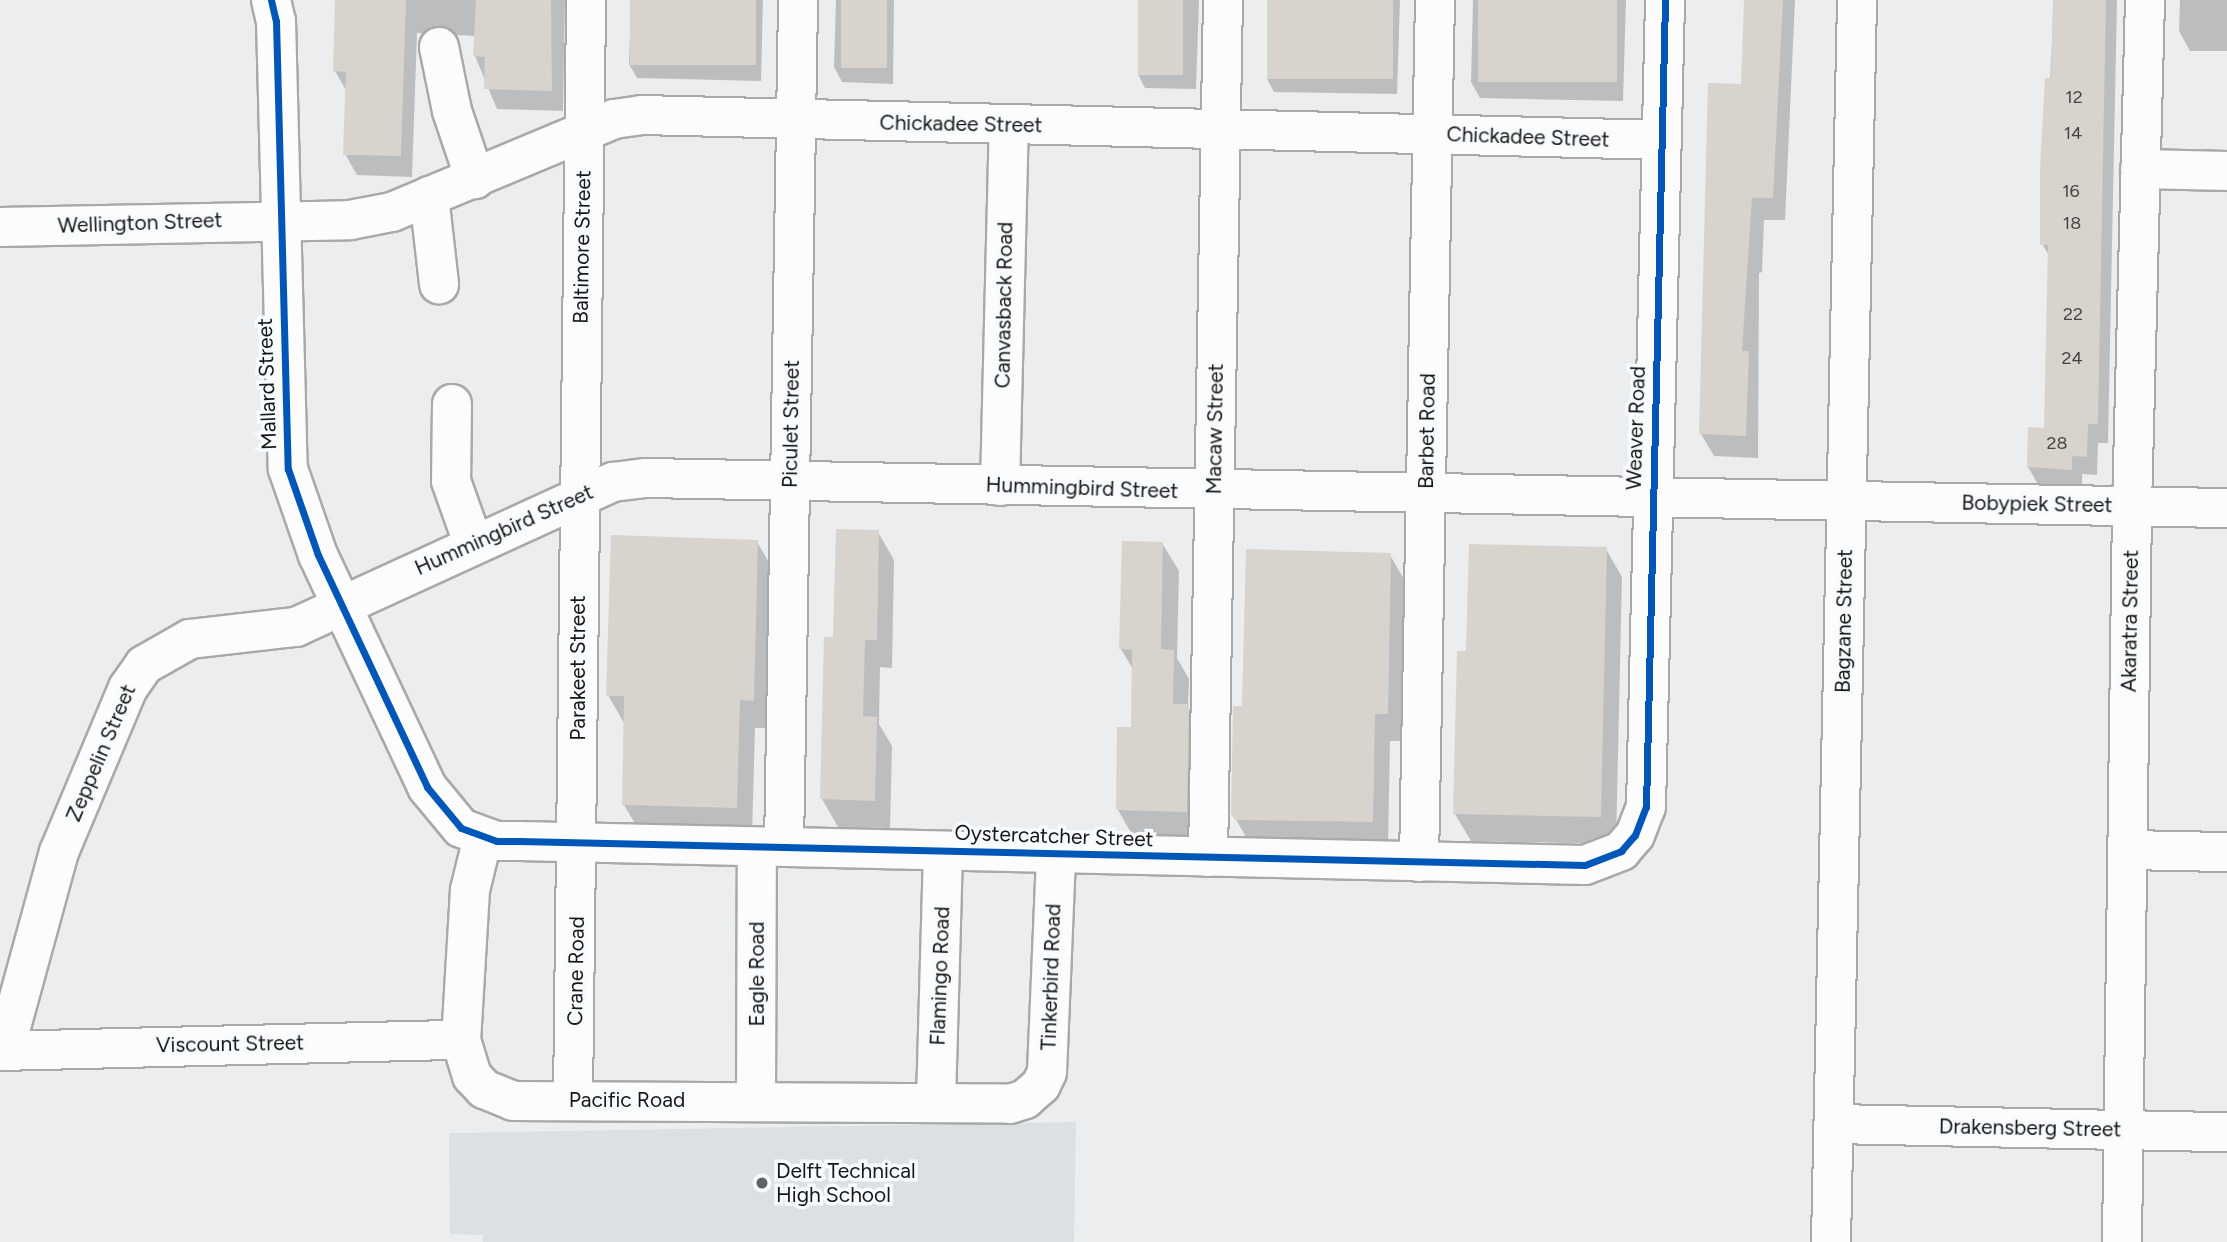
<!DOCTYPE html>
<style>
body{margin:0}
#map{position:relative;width:2227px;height:1242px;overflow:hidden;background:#ecedee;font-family:Figtree,sans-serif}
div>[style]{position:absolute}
.built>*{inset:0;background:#dbe0e3}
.shadow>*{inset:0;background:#0003}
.building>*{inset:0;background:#d8d3cc;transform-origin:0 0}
.roads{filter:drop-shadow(2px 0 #a8a9a9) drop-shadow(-2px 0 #a8a9a9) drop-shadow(0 2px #a8a9a9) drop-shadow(0 -2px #a8a9a9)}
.minor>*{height:38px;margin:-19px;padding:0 19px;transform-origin:19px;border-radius:19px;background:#fcfcfc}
.cycleway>*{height:7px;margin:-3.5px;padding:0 3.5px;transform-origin:3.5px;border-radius:3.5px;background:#0057b8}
.dots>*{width:19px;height:19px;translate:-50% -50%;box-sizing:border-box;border:4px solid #f8fbfd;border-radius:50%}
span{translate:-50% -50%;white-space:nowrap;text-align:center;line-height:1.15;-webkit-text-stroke:7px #f8fbfd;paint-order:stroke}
.number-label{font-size:18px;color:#464544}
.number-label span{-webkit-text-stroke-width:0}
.street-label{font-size:21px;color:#151616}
.poi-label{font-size:21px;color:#151616}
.left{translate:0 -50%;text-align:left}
</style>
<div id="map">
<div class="built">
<div style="clip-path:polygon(1076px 1122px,1074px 1242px,483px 1242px,483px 1235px,450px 1234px,449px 1133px)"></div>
</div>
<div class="shadow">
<div style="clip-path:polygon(337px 0,565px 0,563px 111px,497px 109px,475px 56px,476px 36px,417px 33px,412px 177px,357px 175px,345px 154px,347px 92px,335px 71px)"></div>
<div style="clip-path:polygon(631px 0,763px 0,761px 81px,637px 78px,629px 64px)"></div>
<div style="clip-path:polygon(836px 0,894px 0,893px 84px,842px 82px,834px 67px)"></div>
<div style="clip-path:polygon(1140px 0,1199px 0,1196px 89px,1145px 88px,1138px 74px)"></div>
<div style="clip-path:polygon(1269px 0,1400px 0,1397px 94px,1274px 92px,1267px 79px)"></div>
<div style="clip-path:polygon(1473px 0,1626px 0,1623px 101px,1480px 98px,1471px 82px)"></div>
<div style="clip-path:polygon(1746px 0,1795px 0,1785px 220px,1764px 220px,1762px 272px,1759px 273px,1758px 458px,1714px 456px,1701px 434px,1743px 86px)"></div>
<div style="clip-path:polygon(2054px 0,2117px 0,2108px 443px,2098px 443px,2097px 475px,2082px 474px,2082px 488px,2039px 486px,2028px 467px,2046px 429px,2050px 257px,2042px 244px)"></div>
<div style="clip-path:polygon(2180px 0,2227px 0,2227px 51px,2190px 51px,2179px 31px)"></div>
<div style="clip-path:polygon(878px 532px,894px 560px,892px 668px,880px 667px,879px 724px,892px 746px,890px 828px,838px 827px,822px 799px,835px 639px)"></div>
<div style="clip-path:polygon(757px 542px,773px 569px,769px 728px,755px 728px,752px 835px,640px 832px,624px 805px,624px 723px,608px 695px)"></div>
<div style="clip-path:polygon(1162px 543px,1179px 571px,1177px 658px,1189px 679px,1188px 707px,1204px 734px,1202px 840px,1134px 838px,1118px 810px,1132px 728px,1134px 671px,1121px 649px)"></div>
<div style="clip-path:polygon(1606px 549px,1622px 577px,1616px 844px,1471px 841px,1455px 814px,1468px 653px)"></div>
<div style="clip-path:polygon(1390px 555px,1406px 583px,1403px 741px,1390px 741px,1388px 850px,1252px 847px,1232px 813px)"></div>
</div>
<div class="building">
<div style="clip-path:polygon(335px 0,406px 0,401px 156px,343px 155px,346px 72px,333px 71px)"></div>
<div style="clip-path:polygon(476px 0,551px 0,552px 91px,484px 89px,485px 57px,473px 56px)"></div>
<div style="left:630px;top:0;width:126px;height:65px"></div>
<div style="left:841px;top:0;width:46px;height:68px"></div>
<div style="left:1138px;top:0;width:45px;height:75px"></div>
<div style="left:1267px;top:0;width:126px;height:79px"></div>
<div style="left:1478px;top:0;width:139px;height:82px"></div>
<div style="clip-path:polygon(1744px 0,1783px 0,1773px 198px,1752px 198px,1742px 351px,1749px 351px,1746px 436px,1699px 434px,1708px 83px,1741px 84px)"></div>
<div style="clip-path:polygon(2053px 0,2106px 0,2098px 424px,2088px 424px,2087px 457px,2072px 456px,2072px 470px,2027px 467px,2028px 427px,2044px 428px,2048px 245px,2040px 245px,2040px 169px,2045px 78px,2051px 78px)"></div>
<div style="clip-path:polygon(836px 529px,879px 530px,877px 640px,865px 640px,863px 716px,877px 717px,875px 801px,820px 799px,824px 637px,833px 637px)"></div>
<div style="clip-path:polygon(611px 535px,758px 540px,754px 701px,740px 700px,737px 808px,622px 805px,624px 696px,606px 696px)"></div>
<div style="clip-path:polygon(1122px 541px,1163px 542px,1161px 649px,1174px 650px,1173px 704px,1189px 704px,1187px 812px,1116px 810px,1117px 727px,1131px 727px,1132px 650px,1119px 649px)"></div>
<div style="clip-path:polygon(1469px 544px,1607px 547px,1601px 817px,1453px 814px,1457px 651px,1466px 651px)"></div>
<div style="clip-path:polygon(1246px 549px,1391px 553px,1388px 714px,1375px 714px,1373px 822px,1235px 820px,1231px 814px,1233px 706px,1242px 706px)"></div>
</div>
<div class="roads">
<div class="minor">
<div style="left:271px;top:0;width:22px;rotate:77deg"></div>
<div style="left:276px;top:21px;width:448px;rotate:88.5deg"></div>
<div style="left:288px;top:469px;width:91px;rotate:70.8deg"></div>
<div style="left:318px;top:555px;width:256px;rotate:64.8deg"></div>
<div style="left:427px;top:787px;width:53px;rotate:50.3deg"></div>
<div style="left:461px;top:828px;width:38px;rotate:20deg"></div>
<div style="left:497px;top:841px;width:22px"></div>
<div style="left:519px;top:841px;width:1066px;rotate:1.29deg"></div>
<div style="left:1585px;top:865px;width:39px;rotate:-21deg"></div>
<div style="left:1621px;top:851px;width:21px;rotate:-49deg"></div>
<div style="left:1635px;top:835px;width:30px;rotate:-69deg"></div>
<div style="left:1646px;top:807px;width:807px;rotate:-88.65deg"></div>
<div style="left:439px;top:47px;width:65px;rotate:78.5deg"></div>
<div style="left:452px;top:111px;width:72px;rotate:71.3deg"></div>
<div style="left:2140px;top:169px;width:87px;rotate:1.3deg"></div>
<div style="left:429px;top:196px;width:89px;rotate:83.5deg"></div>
<div style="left:0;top:227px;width:350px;rotate:-1.1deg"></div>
<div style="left:350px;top:220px;width:43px;rotate:-10.8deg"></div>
<div style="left:392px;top:212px;width:241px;rotate:-22.7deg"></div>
<div style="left:614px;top:119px;width:27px;rotate:-8deg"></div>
<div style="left:641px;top:115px;width:1021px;rotate:1.4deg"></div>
<div style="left:452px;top:404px;width:77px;rotate:90.7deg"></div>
<div style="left:451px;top:481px;width:66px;rotate:70.5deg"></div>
<div style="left:1000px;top:486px;width:361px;rotate:-88.6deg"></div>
<div style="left:483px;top:837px;width:55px;rotate:103.8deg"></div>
<div style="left:470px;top:890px;width:150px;rotate:93.4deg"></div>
<div style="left:461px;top:1040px;width:38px;rotate:73deg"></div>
<div style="left:472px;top:1076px;width:18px;rotate:47deg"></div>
<div style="left:484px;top:1089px;width:31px;rotate:22deg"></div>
<div style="left:513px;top:1101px;width:497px;rotate:0.3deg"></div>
<div style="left:1010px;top:1104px;width:16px;rotate:-18deg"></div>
<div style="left:1025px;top:1099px;width:21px;rotate:-41deg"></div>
<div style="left:1041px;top:1085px;width:14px;rotate:-65deg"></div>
<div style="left:1047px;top:1072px;width:217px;rotate:-87.6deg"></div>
<div style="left:784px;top:847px;width:847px;rotate:-89.05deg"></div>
<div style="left:2128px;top:850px;width:99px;rotate:1.2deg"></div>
<div style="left:1208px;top:857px;width:857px;rotate:-89deg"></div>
<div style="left:1419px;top:862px;width:862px;rotate:-88.94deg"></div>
<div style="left:5px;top:1049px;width:204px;rotate:-74.7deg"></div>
<div style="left:59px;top:852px;width:178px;rotate:-67.2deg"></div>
<div style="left:128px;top:688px;width:28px;rotate:-55deg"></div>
<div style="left:144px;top:665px;width:53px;rotate:-29.5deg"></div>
<div style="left:190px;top:639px;width:107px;rotate:-6.5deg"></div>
<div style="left:296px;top:627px;width:349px;rotate:-24.6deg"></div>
<div style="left:613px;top:482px;width:33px;rotate:-7deg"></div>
<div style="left:646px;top:478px;width:1581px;rotate:1.09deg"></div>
<div style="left:0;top:1051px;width:461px;rotate:-1.4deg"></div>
<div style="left:573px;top:1100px;width:1100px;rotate:-89.32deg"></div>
<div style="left:756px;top:1101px;width:254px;rotate:-89.8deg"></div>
<div style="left:936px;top:1102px;width:251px;rotate:-88.4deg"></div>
<div style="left:1834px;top:1124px;width:393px;rotate:1.2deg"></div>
<div style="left:1831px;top:1242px;width:1242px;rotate:-88.8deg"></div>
<div style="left:2122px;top:1242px;width:736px;rotate:-89.22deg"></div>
<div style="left:2132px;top:506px;width:506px;rotate:-88.53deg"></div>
</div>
</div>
<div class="cycleway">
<div style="left:271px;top:0;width:22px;rotate:77deg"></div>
<div style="left:276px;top:21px;width:448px;rotate:88.5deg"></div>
<div style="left:288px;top:469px;width:91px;rotate:70.8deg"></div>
<div style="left:318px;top:555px;width:256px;rotate:64.8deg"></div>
<div style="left:427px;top:787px;width:53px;rotate:50.3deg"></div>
<div style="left:461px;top:828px;width:38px;rotate:20deg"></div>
<div style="left:497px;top:841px;width:22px"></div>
<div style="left:519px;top:841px;width:1066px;rotate:1.29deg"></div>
<div style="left:1585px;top:865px;width:39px;rotate:-21deg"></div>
<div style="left:1621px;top:851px;width:21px;rotate:-49deg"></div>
<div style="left:1635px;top:835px;width:30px;rotate:-69deg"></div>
<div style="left:1646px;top:807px;width:807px;rotate:-88.65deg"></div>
</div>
<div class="dots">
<div style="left:762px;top:1183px;background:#606162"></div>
</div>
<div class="number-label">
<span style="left:2074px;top:97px">12</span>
<span style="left:2073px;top:133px">14</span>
<span style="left:2071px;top:191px">16</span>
<span style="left:2072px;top:223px">18</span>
<span style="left:2073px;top:314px">22</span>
<span style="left:2072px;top:358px">24</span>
<span style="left:2057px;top:443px">28</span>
</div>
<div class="street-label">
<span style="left:961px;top:124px;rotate:1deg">Chickadee Street</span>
<span style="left:1528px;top:137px;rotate:2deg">Chickadee Street</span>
<span style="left:140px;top:223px;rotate:-2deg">Wellington Street</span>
<span style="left:582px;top:247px;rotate:-89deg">Baltimore Street</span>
<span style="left:1004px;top:305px;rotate:-89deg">Canvasback Road</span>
<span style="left:267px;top:384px;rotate:-92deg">Mallard Street</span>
<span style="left:791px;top:424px;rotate:-89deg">Piculet Street</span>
<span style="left:1636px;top:428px;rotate:-88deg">Weaver Road</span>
<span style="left:1215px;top:429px;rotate:-89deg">Macaw Street</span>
<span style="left:1427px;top:431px;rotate:-89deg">Barbet Road</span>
<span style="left:1082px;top:488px;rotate:2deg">Hummingbird Street</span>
<span style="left:2037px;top:504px;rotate:1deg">Bobypiek Street</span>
<span style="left:504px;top:530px;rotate:-24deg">Hummingbird Street</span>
<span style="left:1844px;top:621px;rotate:-89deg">Bagzane Street</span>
<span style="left:2130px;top:621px;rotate:-89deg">Akaratra Street</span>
<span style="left:578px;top:668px;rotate:-90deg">Parakeet Street</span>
<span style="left:101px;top:753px;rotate:-67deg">Zeppelin Street</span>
<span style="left:1054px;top:836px;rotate:2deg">Oystercatcher Street</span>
<span style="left:576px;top:971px;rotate:-89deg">Crane Road</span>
<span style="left:757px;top:974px;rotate:-90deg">Eagle Road</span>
<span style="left:940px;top:976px;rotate:-88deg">Flamingo Road</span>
<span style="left:1051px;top:977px;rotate:-88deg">Tinkerbird Road</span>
<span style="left:230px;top:1044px;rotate:-1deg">Viscount Street</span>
<span style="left:627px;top:1100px">Pacific Road</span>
<span style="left:2030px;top:1128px;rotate:1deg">Drakensberg Street</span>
</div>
<div class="poi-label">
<span class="left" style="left:776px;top:1183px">Delft Technical<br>High School</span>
</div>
</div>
